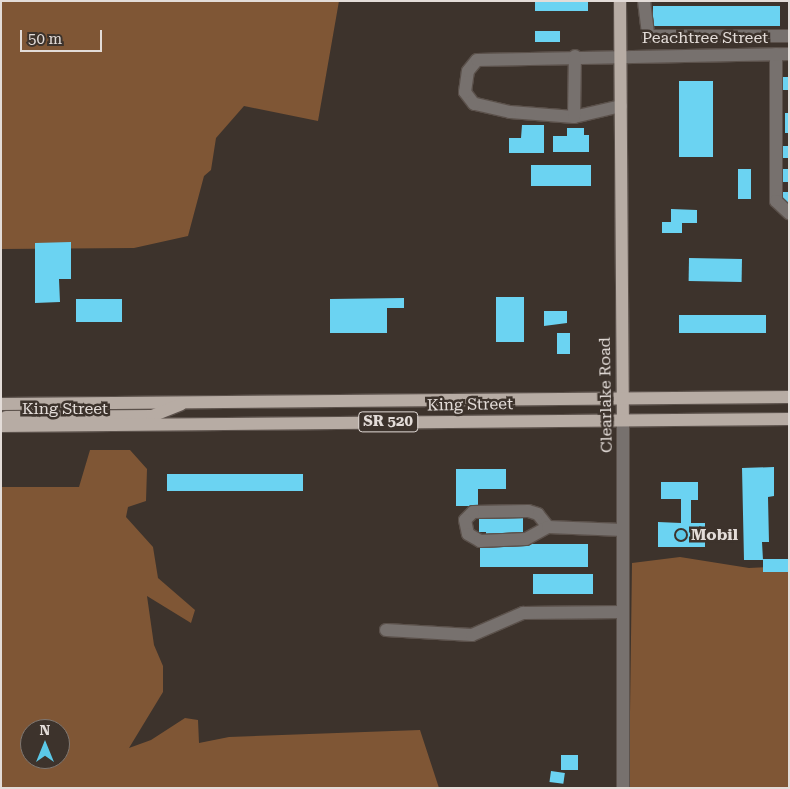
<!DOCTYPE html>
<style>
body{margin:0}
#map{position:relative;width:790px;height:789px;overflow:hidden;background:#3d332c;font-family:"Roboto Serif",serif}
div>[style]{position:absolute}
.green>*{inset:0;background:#7f5635}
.building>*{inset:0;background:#6bd3f2;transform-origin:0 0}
.roads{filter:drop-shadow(1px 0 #5b514b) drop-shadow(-1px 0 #5b514b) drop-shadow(0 1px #5b514b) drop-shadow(0 -1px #5b514b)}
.minor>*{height:12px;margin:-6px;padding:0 6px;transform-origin:6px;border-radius:6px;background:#77716e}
.major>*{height:12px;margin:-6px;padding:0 6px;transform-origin:6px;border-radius:6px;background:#b7aca4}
.dots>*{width:14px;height:14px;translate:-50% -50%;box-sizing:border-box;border:2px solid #3d332c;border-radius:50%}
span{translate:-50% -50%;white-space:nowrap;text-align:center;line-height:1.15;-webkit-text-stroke:5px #3d332c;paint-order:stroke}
.shield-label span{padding:1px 4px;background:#3d332c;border:1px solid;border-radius:4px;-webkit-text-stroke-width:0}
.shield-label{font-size:15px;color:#e3dcd8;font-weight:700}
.street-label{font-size:16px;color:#e3dcd8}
.poi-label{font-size:16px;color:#e3dcd8;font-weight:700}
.left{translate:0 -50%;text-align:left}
.frame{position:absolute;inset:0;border:2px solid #e3dcd8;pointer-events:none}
.north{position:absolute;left:20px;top:719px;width:50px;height:50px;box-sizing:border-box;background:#3d332c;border:1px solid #7f7771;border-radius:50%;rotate:0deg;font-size:14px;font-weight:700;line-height:20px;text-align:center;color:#e3dcd8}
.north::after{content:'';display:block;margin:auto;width:18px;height:22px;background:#5bc8e7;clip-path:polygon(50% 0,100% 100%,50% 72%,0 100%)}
.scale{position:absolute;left:20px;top:30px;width:82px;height:22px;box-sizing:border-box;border:2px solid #e3dcd8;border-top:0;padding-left:6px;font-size:15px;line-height:18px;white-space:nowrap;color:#e3dcd8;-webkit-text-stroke:4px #3d332c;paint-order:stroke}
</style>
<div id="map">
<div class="green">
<div style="clip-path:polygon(1px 1px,339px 1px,318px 121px,244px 106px,216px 138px,211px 170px,204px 176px,188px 236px,134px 248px,1px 249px)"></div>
<div style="clip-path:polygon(evenodd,90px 450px,130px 450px,147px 469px,146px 501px,128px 507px,126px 517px,153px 547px,158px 578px,195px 610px,191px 623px,147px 596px,154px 645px,163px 666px,163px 692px,129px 748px,151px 740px,185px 718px,198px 720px,199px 743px,229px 737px,420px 730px,439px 788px,1px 788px,1px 487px,79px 487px,90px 450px,30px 729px,60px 729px,60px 759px,30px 759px,30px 729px)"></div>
<div style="clip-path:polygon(680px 557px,749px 568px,789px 566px,789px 788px,629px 788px,632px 563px)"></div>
</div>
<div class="building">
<div style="left:535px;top:1px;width:53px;height:10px"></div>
<div style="left:653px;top:6px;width:127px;height:20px"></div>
<div style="left:535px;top:31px;width:25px;height:11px"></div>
<div style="left:783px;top:77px;width:6px;height:13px"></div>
<div style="left:679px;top:81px;width:34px;height:76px"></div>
<div style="left:785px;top:113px;width:4px;height:20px"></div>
<div style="clip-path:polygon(522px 125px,544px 125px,544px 153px,509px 153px,509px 138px,521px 138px)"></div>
<div style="clip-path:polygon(567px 128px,584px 128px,584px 135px,589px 135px,589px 152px,553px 152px,553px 136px,567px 136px)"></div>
<div style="left:783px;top:146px;width:6px;height:12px"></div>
<div style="left:531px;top:165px;width:60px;height:21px"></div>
<div style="left:738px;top:169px;width:13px;height:30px"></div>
<div style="left:783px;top:169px;width:6px;height:13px"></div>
<div style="left:782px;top:192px;width:7px;height:12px"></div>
<div style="clip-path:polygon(671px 209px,697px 210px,697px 223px,682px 223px,682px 233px,662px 233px,662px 222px,671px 222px)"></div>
<div style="clip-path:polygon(71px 242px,71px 279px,59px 279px,60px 302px,35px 303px,35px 243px)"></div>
<div style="left:689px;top:258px;width:53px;height:23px;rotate:1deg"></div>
<div style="left:496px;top:297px;width:28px;height:45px"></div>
<div style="clip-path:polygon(404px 298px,404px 308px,387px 308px,387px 333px,330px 333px,330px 299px)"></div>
<div style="left:76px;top:299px;width:46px;height:23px"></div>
<div style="clip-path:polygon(544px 311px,567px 311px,567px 323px,544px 326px)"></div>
<div style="left:679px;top:315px;width:87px;height:18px"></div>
<div style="left:557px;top:333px;width:13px;height:21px"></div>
<div style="clip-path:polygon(774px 467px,774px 496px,768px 497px,769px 542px,762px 542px,763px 560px,744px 560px,742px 468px)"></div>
<div style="clip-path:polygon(456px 469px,506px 469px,506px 489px,478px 489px,478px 506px,456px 506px)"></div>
<div style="left:303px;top:474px;width:17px;height:136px;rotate:90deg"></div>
<div style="clip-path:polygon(661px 482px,698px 482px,698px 500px,691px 500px,691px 523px,705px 523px,705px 547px,658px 547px,658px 522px,681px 523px,681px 499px,661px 499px)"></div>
<div style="clip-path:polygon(479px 515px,523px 515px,523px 537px,486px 537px,486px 532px,479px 532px)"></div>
<div style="left:588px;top:544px;width:23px;height:108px;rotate:90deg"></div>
<div style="left:789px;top:559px;width:13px;height:26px;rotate:90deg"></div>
<div style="left:533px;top:574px;width:60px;height:20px"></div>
<div style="left:561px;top:755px;width:17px;height:15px"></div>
<div style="left:551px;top:771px;width:14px;height:11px;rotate:8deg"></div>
</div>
<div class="roads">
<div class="minor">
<div style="left:644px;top:1px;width:35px;rotate:83deg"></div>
<div style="left:648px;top:36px;width:141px"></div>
<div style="left:776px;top:54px;width:147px;rotate:90deg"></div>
<div style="left:776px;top:201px;width:18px;rotate:43deg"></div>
<div style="left:621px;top:106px;width:48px;rotate:166.8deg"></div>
<div style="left:574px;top:117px;width:64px;rotate:-175.5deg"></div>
<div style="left:510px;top:112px;width:37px;rotate:-167deg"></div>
<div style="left:474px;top:104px;width:15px;rotate:-127deg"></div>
<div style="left:465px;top:92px;width:21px;rotate:-82deg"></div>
<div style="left:468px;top:71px;width:14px;rotate:-51deg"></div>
<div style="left:477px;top:60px;width:312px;rotate:-1.1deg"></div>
<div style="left:574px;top:117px;width:61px;rotate:-89.1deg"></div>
<div style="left:548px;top:527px;width:16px;rotate:-128deg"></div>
<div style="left:538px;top:514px;width:10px;rotate:-163deg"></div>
<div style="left:528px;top:511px;width:55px;rotate:179deg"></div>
<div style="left:473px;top:512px;width:11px;rotate:135deg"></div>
<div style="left:465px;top:520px;width:14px;rotate:78deg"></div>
<div style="left:468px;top:534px;width:14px;rotate:30deg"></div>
<div style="left:480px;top:541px;width:46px;rotate:-2.5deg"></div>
<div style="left:526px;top:539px;width:25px;rotate:-29deg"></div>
<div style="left:548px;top:527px;width:75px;rotate:2.3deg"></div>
<div style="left:386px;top:630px;width:86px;rotate:3.3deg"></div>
<div style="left:472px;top:635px;width:56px;rotate:-23.3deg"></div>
<div style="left:523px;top:613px;width:100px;rotate:-0.6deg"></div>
<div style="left:623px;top:788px;width:370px;rotate:-90deg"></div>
</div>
<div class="major">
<div style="left:620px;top:1px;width:417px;rotate:89.6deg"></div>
<div style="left:1px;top:404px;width:788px;rotate:-0.51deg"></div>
<div style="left:6px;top:417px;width:146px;rotate:-0.4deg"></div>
<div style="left:152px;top:416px;width:31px;rotate:-22deg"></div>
<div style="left:1px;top:426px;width:788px;rotate:-0.51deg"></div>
</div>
</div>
<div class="dots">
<div style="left:681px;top:535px;background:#5bc8e7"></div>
</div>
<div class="shield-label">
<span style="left:388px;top:422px">SR 520</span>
</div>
<div class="street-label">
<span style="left:705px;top:38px">Peachtree Street</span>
<span style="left:606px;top:395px;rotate:-91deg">Clearlake Road</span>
<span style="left:470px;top:405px;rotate:-1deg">King Street</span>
<span style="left:65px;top:409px">King Street</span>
</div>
<div class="poi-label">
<span class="left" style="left:691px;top:535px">Mobil</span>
</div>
<div class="frame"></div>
<div class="north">N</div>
<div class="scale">50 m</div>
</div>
